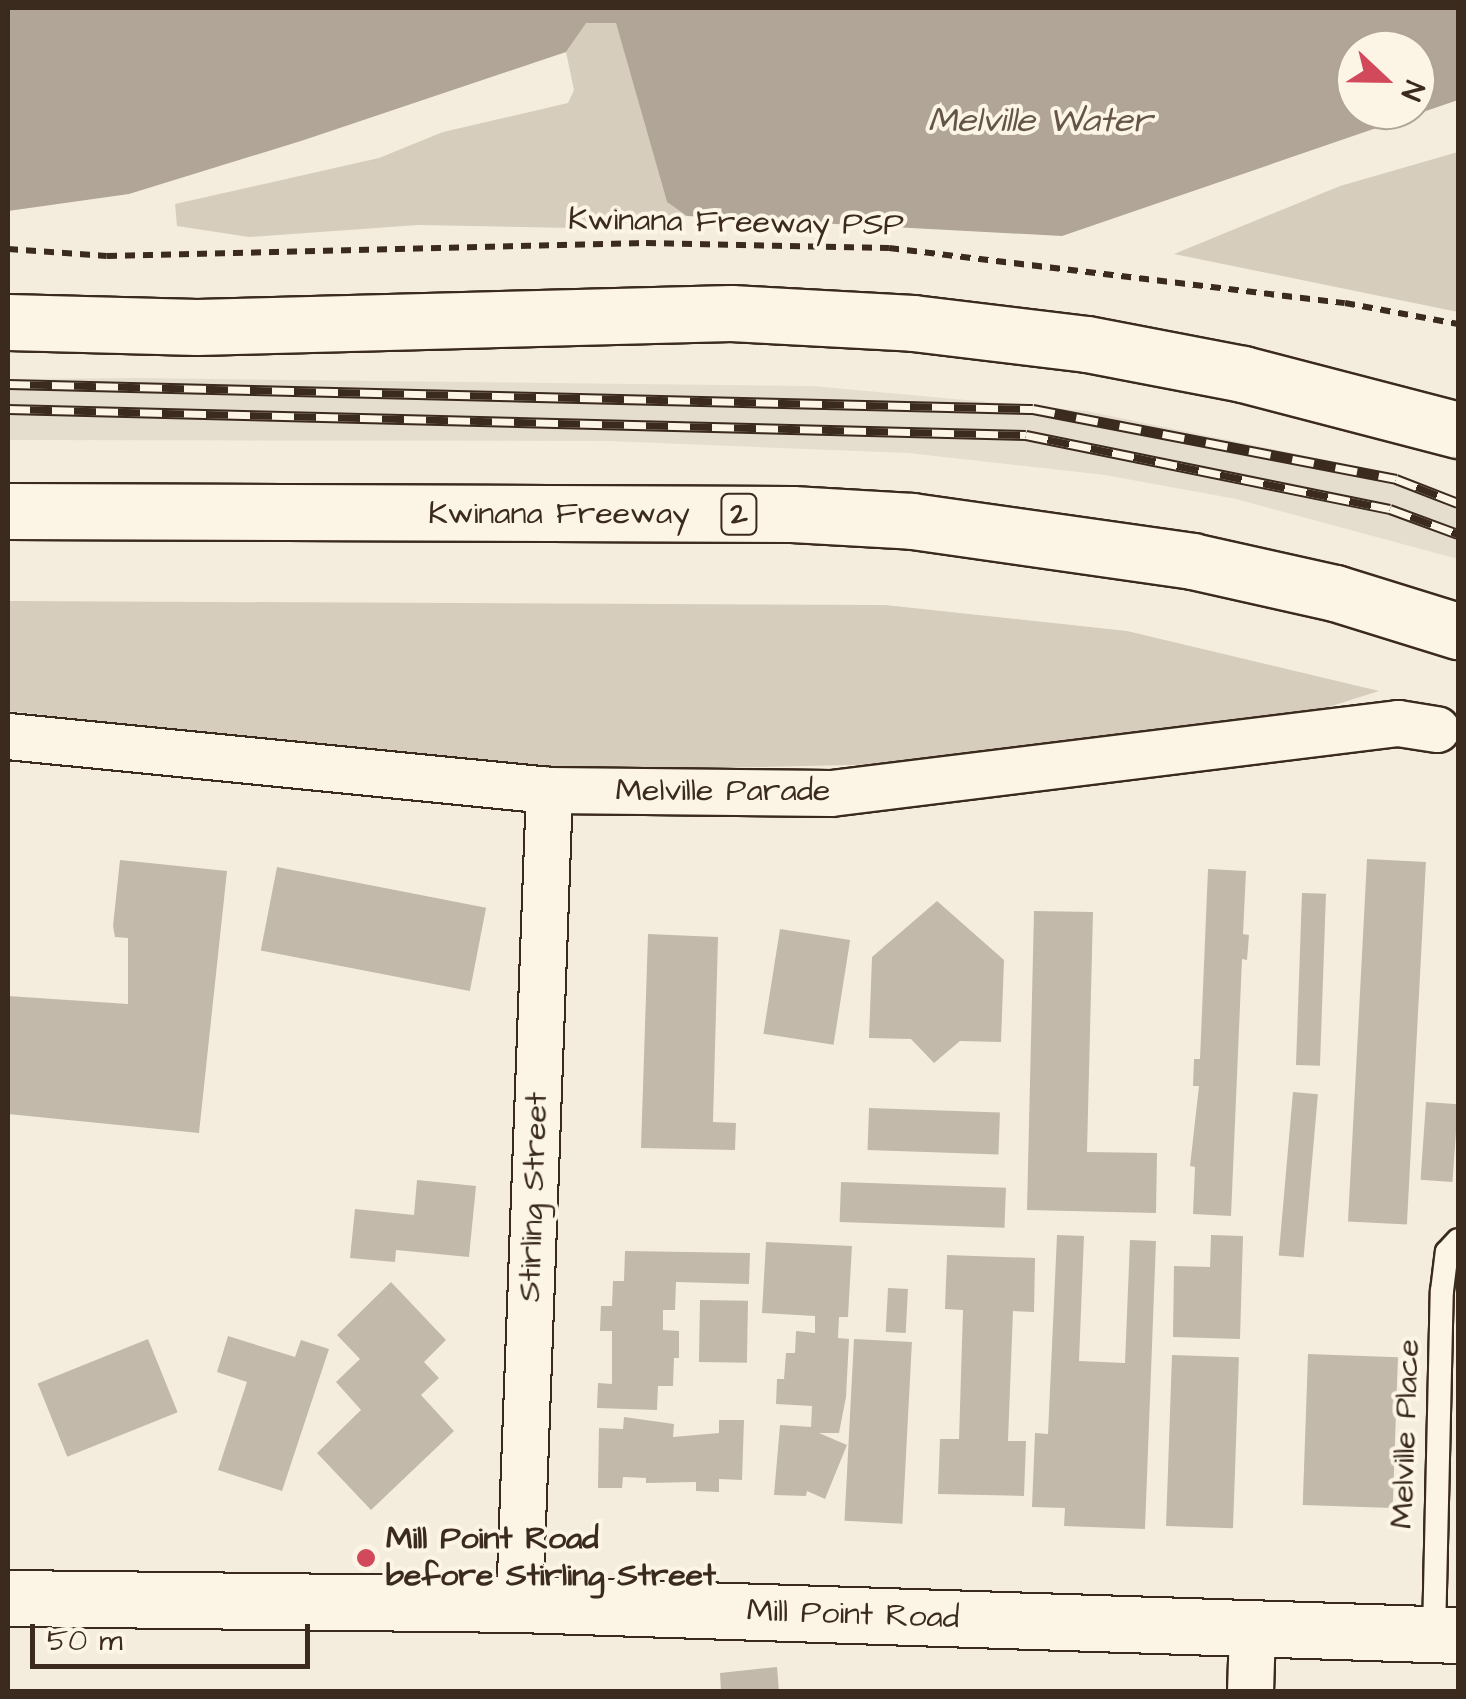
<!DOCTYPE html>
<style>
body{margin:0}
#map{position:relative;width:1466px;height:1699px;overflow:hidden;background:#f4eddd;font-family:"Architects Daughter",sans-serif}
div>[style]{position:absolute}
.built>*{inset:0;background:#e5ddce}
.green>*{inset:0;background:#d6cdbd}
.water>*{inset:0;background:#b0a596}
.building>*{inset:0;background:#c3b9aa;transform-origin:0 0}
.path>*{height:6px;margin-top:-3px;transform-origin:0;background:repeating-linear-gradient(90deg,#3b2a1e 0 10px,transparent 0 18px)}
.roads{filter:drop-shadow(2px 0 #3b2a1e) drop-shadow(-2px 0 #3b2a1e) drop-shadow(0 2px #3b2a1e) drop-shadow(0 -2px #3b2a1e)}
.lane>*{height:22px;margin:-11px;padding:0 11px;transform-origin:11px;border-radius:11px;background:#fcf5e5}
.street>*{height:45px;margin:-22.5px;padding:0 22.5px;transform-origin:22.5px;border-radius:22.5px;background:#fcf5e5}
.secondary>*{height:55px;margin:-27.5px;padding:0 27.5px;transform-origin:27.5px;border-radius:27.5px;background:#fcf5e5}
.highway>*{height:55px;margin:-27.5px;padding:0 27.5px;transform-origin:27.5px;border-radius:27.5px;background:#fcf5e5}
.rail>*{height:11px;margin-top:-5.5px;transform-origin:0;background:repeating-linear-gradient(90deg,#fcf5e5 0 22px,#3b2a1e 0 44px);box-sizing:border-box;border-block:2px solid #3b2a1e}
.dots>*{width:28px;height:28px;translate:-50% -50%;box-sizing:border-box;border:5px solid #fcf5e5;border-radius:50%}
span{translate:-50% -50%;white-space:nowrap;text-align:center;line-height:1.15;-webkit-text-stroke:8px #fcf5e5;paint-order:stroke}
.shield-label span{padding:2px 8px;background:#fcf5e5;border:2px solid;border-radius:8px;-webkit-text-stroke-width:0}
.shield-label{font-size:30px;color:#3b2a1e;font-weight:700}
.street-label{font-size:32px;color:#3b2a1e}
.poi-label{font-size:32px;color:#3b2a1e;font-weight:700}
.left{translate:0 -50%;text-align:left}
.water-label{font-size:35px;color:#645548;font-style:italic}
.frame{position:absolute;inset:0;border:10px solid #3b2a1e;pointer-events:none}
.north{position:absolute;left:1336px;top:30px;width:100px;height:100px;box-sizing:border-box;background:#fcf5e5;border:2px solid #afa495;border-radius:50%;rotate:112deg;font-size:28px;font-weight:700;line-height:40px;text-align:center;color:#3b2a1e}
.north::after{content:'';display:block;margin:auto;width:35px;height:45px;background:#d1495b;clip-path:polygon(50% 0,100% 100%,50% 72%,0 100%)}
.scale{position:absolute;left:30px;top:1624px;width:280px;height:45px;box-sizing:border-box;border:5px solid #3b2a1e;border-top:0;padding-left:12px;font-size:30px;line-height:35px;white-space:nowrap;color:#3b2a1e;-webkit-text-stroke:8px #fcf5e5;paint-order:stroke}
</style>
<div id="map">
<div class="built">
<div style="clip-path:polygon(135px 378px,812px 386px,1086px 411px,1361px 467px,1458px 499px,1458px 559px,1236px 499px,1105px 475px,908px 453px,608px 441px,8px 440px,8px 379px)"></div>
</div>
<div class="green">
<div style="clip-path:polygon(616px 22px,667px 202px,687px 216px,575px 228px,418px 225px,249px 237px,177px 226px,175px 204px,379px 158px,443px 132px,568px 103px,574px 90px,566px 52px,585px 23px)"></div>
<div style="clip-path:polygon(1458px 152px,1458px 312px,1174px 254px,1340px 186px)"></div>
<div style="clip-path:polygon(8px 601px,885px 605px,1127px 631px,1379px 691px,1322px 709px,895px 764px,545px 772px,8px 711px)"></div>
</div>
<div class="water">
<div style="clip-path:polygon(evenodd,8px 8px,1458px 8px,1458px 100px,1062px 236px,687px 216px,667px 202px,616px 23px,586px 23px,566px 52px,304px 140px,129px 194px,8px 211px,8px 8px,1356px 50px,1416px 50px,1416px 110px,1356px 110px,1356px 50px)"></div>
</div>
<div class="building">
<div style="left:1367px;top:859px;width:59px;height:363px;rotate:3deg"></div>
<div style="clip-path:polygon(120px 860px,227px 871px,199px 1133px,8px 1114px,8px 996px,128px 1004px,128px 938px,115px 937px,113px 926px)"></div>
<div style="left:277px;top:867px;width:213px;height:85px;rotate:11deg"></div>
<div style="clip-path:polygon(1208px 869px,1246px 871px,1243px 934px,1249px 935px,1247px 960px,1242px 959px,1231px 1216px,1193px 1214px,1195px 1167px,1190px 1166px,1199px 1086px,1193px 1086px,1194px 1059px,1200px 1059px)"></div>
<div style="left:1302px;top:893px;width:24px;height:172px;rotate:2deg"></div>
<div style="clip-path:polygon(937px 901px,1004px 960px,1001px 1042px,960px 1041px,934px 1063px,911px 1039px,869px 1038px,872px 957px)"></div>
<div style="clip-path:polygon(1034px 911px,1093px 912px,1087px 1152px,1157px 1153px,1156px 1213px,1027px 1210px)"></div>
<div style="left:780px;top:929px;width:71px;height:106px;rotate:9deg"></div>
<div style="clip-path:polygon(648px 934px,718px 937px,713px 1122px,736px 1123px,735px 1150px,641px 1148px)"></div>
<div style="left:1293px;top:1092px;width:25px;height:164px;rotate:5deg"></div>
<div style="left:1426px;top:1102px;width:32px;height:78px;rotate:4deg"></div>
<div style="left:869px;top:1108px;width:131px;height:42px;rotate:2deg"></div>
<div style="clip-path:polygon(417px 1180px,476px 1186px,469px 1257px,396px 1250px,395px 1262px,350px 1258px,355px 1209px,414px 1215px)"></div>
<div style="left:841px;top:1182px;width:165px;height:40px;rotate:2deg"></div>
<div style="clip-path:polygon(1057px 1235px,1084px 1236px,1079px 1361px,1125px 1363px,1130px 1240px,1156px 1241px,1145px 1529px,1064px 1526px,1065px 1508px,1032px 1507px,1035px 1433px,1048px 1434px)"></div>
<div style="clip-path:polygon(1211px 1235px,1243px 1236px,1240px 1339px,1173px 1337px,1174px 1266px,1210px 1267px)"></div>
<div style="clip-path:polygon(766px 1242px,852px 1246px,848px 1317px,839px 1317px,838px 1338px,849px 1339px,846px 1397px,839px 1433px,819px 1433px,847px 1445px,825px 1499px,807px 1491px,806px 1496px,774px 1495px,780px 1425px,811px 1427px,812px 1406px,776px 1404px,777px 1379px,784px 1379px,786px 1353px,795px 1353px,796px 1331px,815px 1333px,815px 1316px,762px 1313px)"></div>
<div style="clip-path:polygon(625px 1251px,750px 1253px,749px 1284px,676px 1282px,675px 1310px,663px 1310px,663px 1330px,679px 1331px,679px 1358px,674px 1358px,673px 1386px,658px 1386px,657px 1410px,597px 1408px,598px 1383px,612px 1384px,612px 1331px,600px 1331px,601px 1306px,612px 1306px,613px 1281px,624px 1281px)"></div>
<div style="clip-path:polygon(947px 1255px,1035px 1258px,1034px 1312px,1013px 1311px,1008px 1441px,1026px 1441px,1024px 1496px,938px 1494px,940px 1439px,959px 1439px,963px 1310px,945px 1309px)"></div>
<div style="clip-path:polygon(391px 1282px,446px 1340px,424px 1362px,439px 1378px,421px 1395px,454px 1431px,371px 1510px,317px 1453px,361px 1410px,336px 1382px,360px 1359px,337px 1335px)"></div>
<div style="left:888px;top:1288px;width:20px;height:44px;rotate:3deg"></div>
<div style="left:700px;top:1300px;width:48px;height:62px;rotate:1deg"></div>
<div style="clip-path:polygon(228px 1336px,295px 1357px,301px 1340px,329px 1349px,282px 1491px,218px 1470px,247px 1382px,217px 1372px)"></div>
<div style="left:148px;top:1339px;width:79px;height:119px;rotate:68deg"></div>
<div style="left:854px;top:1339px;width:58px;height:182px;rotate:3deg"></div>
<div style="left:1308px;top:1354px;width:90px;height:151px;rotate:2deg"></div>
<div style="left:1172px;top:1355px;width:67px;height:171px;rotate:2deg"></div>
<div style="clip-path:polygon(624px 1417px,674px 1424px,673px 1437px,719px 1433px,719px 1420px,744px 1420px,742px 1480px,719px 1479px,719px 1492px,696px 1491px,696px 1482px,646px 1483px,646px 1478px,623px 1477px,622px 1488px,598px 1488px,599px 1428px,623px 1429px)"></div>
<div style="clip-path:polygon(777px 1667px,779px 1692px,721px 1692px,720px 1673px)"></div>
</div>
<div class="path">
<div style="left:8px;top:249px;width:99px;rotate:4deg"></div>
<div style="left:107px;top:256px;width:539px;rotate:-1.38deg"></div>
<div style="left:646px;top:243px;width:243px;rotate:1.2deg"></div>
<div style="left:889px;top:248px;width:459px;rotate:6.9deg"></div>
<div style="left:1345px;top:303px;width:115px;rotate:10.5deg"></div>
</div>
<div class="roads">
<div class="lane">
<div style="left:1434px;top:1634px;width:343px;rotate:-88.7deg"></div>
<div style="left:1442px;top:1291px;width:39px;rotate:-83deg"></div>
<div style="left:1447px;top:1252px;width:16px;rotate:-47deg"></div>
</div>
<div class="street">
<div style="left:8px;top:736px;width:544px;rotate:5.7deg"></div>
<div style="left:549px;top:790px;width:282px;rotate:0.6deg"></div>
<div style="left:831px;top:793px;width:571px;rotate:-7.04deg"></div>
<div style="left:1398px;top:723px;width:39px;rotate:9deg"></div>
<div style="left:519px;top:1604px;width:815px;rotate:-87.89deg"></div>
<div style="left:1250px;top:1692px;width:64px;rotate:-88.2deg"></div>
</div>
<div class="secondary">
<div style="left:8px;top:1598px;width:511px;rotate:0.67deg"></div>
<div style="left:519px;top:1604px;width:940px;rotate:1.89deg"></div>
</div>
<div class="highway">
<div style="left:8px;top:322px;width:189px;rotate:1.5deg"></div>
<div style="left:197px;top:327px;width:534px;rotate:-1.5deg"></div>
<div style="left:731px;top:313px;width:182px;rotate:3.1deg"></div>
<div style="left:913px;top:323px;width:175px;rotate:6.9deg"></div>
<div style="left:1087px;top:344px;width:159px;rotate:10.9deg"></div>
<div style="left:1243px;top:374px;width:222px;rotate:14.6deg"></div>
<div style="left:8px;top:511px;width:784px;rotate:0.22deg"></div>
<div style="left:792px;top:514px;width:120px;rotate:3.3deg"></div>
<div style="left:912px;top:521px;width:283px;rotate:8.1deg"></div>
<div style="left:1192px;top:561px;width:147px;rotate:12.6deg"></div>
<div style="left:1335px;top:593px;width:129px;rotate:17.2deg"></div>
</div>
</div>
<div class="rail">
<div style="left:8px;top:384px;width:1025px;rotate:1.4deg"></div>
<div style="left:1033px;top:409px;width:370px;rotate:10.9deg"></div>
<div style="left:1396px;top:479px;width:66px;rotate:21.2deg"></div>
<div style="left:8px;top:409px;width:1018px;rotate:1.46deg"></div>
<div style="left:1026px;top:435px;width:371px;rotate:11.5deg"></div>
<div style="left:1390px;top:509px;width:72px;rotate:20.2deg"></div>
</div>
<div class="dots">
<div style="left:366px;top:1558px;background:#d1495b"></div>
</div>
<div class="shield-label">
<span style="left:739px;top:514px">2</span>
</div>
<div class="street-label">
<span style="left:736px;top:223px;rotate:1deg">Kwinana Freeway PSP</span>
<span style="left:559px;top:514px">Kwinana Freeway</span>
<span style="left:723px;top:791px">Melville Parade</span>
<span style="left:534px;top:1197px;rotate:-88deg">Stirling Street</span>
<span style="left:1406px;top:1434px;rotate:-88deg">Melville Place</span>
<span style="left:853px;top:1615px;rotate:2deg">Mill Point Road</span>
</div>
<div class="poi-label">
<span class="left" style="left:386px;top:1558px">Mill Point Road<br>before Stirling Street</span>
</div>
<div class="water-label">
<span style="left:1040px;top:121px">Melville Water</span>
</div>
<div class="frame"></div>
<div class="north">N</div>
<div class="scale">50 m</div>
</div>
